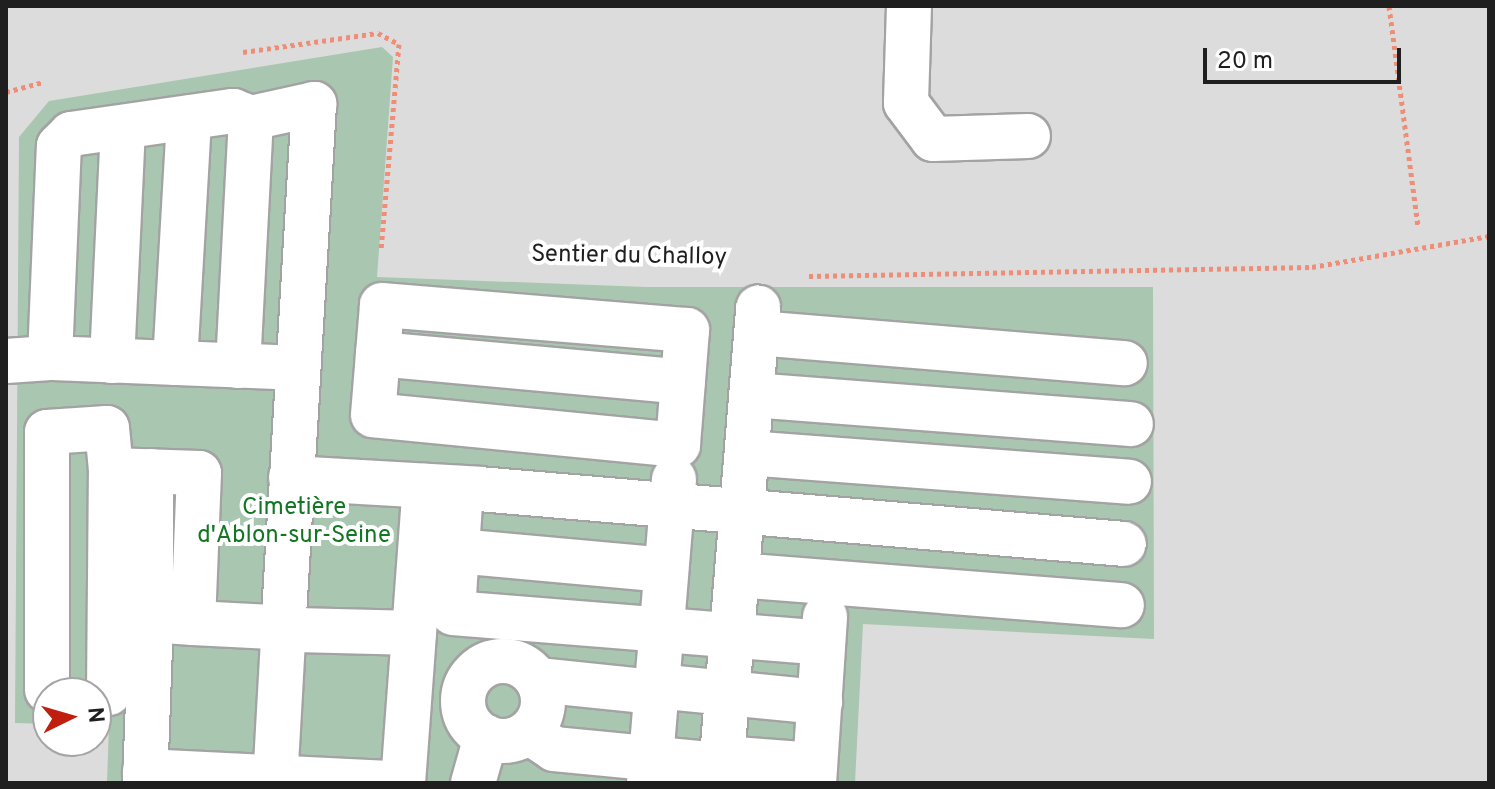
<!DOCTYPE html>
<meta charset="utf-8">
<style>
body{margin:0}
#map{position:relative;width:1495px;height:789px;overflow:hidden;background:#efede6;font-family:Overpass,sans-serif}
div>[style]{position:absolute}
.residential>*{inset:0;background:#dddcdc}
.cemetery>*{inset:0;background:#a9c6b0}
.path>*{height:5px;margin-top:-2.5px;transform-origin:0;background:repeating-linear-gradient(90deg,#f08d76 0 4px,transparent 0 8px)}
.roads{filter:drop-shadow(2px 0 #a3a3a3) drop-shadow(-2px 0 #a3a3a3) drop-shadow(0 2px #a3a3a3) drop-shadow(0 -2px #a3a3a3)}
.minor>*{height:44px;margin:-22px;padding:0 22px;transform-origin:22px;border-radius:22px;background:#fff}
.minor>.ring{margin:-22px;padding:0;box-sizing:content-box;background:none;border:44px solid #fff;border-radius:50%}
span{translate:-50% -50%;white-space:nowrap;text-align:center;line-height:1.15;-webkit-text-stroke:8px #fff;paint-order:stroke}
.street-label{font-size:24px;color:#1f1f1f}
.park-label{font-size:24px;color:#137624}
.frame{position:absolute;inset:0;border:8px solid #1f1f1f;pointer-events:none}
.north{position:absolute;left:32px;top:677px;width:80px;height:80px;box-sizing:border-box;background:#fff;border:2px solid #a5a5a5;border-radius:50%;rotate:85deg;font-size:22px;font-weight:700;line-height:32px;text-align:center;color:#1f1f1f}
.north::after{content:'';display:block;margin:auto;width:28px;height:36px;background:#c01e0e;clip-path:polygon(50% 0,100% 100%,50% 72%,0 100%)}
.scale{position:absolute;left:1203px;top:48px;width:198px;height:36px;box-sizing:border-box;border:4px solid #1f1f1f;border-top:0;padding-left:10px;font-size:24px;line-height:28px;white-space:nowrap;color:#1f1f1f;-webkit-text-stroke:6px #fff;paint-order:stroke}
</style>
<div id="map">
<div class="residential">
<div style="clip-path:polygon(evenodd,6px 6px,1489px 6px,1489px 783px,6px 783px,6px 6px,48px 693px,96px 693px,96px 741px,48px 741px,48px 693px)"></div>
</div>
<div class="cemetery">
<div style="clip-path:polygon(382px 47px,393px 57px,377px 277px,646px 287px,1153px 287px,1154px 639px,863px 624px,855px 783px,107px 783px,109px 725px,96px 724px,96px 693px,48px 693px,48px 724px,15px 723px,19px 137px,49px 101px)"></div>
</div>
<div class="path">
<div style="left:1389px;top:6px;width:223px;rotate:82.5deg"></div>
<div style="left:243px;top:52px;width:136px;rotate:-8deg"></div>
<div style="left:378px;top:33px;width:24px;rotate:28deg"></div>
<div style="left:399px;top:44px;width:205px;rotate:95deg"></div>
<div style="left:6px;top:92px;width:38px;rotate:-15deg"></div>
<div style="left:809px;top:276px;width:503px;rotate:-1.03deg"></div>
<div style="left:1312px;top:267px;width:180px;rotate:-9.9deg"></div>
</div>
<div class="roads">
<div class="minor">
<div style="left:909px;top:6px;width:97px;rotate:91.8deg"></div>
<div style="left:906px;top:103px;width:45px;rotate:53.1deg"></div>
<div style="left:933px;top:139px;width:95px;rotate:-1.8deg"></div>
<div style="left:382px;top:305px;width:306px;rotate:4.7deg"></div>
<div style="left:687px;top:330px;width:115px;rotate:94.5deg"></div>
<div style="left:678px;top:445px;width:306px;rotate:-174.4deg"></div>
<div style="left:373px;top:415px;width:110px;rotate:-85.3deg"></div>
<div style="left:757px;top:333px;width:369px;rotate:4.7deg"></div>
<div style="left:378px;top:354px;width:306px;rotate:5.2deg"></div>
<div style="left:50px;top:358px;width:212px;rotate:-87.6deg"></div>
<div style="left:59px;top:146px;width:17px;rotate:-45deg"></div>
<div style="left:71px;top:134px;width:164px;rotate:-8.1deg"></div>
<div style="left:233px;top:111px;width:19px;rotate:21deg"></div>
<div style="left:251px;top:118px;width:65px;rotate:-12.5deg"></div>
<div style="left:314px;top:104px;width:512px;rotate:93.36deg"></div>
<div style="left:6px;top:361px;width:44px;rotate:-3.9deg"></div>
<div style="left:50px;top:358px;width:248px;rotate:2.3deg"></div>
<div style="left:112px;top:361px;width:234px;rotate:-87.3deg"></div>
<div style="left:175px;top:363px;width:246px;rotate:-86.7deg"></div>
<div style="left:238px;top:366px;width:248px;rotate:-87deg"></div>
<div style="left:752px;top:395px;width:380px;rotate:4.4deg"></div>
<div style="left:747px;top:453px;width:383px;rotate:4.3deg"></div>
<div style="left:151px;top:471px;width:149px;rotate:90deg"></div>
<div style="left:151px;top:620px;width:42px;rotate:4.1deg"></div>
<div style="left:291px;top:478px;width:188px;rotate:3.3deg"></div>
<div style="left:479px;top:489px;width:647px;rotate:4.87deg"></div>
<div style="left:461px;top:488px;width:125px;rotate:93.7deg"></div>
<div style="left:453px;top:613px;width:371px;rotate:4.6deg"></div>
<div style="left:457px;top:551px;width:210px;rotate:5.2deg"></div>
<div style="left:737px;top:575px;width:386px;rotate:4.5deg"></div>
<div style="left:298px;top:630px;width:116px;rotate:1.5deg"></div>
<div class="ring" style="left:463px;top:661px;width:36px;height:36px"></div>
<div style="left:538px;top:680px;width:118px;rotate:5.9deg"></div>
<div style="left:656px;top:686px;width:165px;rotate:5.6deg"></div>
<div style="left:47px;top:690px;width:258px;rotate:-90deg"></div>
<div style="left:47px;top:432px;width:60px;rotate:-3.8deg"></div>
<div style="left:107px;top:428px;width:42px;rotate:84.6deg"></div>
<div style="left:111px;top:470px;width:88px;rotate:2deg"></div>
<div style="left:199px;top:473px;width:150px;rotate:92.3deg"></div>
<div style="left:193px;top:623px;width:79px;rotate:2.9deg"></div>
<div style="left:109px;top:693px;width:223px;rotate:-89.5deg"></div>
<div style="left:529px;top:732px;width:30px;rotate:34deg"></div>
<div style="left:554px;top:749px;width:168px;rotate:5.5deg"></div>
<div style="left:722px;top:758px;width:93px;rotate:4.3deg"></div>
<div style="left:145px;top:771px;width:248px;rotate:2.8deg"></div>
<div style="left:145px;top:783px;width:163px;rotate:-87.9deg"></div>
<div style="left:275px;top:783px;width:142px;rotate:-86.8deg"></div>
<div style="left:403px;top:783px;width:298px;rotate:-85.8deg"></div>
<div style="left:473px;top:783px;width:48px;rotate:-74.2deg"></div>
<div style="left:649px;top:783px;width:305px;rotate:-85.3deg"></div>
<div style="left:720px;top:783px;width:477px;rotate:-85.4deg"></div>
<div style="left:814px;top:783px;width:167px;rotate:-86.2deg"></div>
</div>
</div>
<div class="street-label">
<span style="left:629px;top:257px;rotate:1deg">Sentier du Challoy</span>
</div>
<div class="park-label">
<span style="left:294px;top:523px">Cimetière<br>d'Ablon-sur-Seine</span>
</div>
<div class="frame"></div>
<div class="north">N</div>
<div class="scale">20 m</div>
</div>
